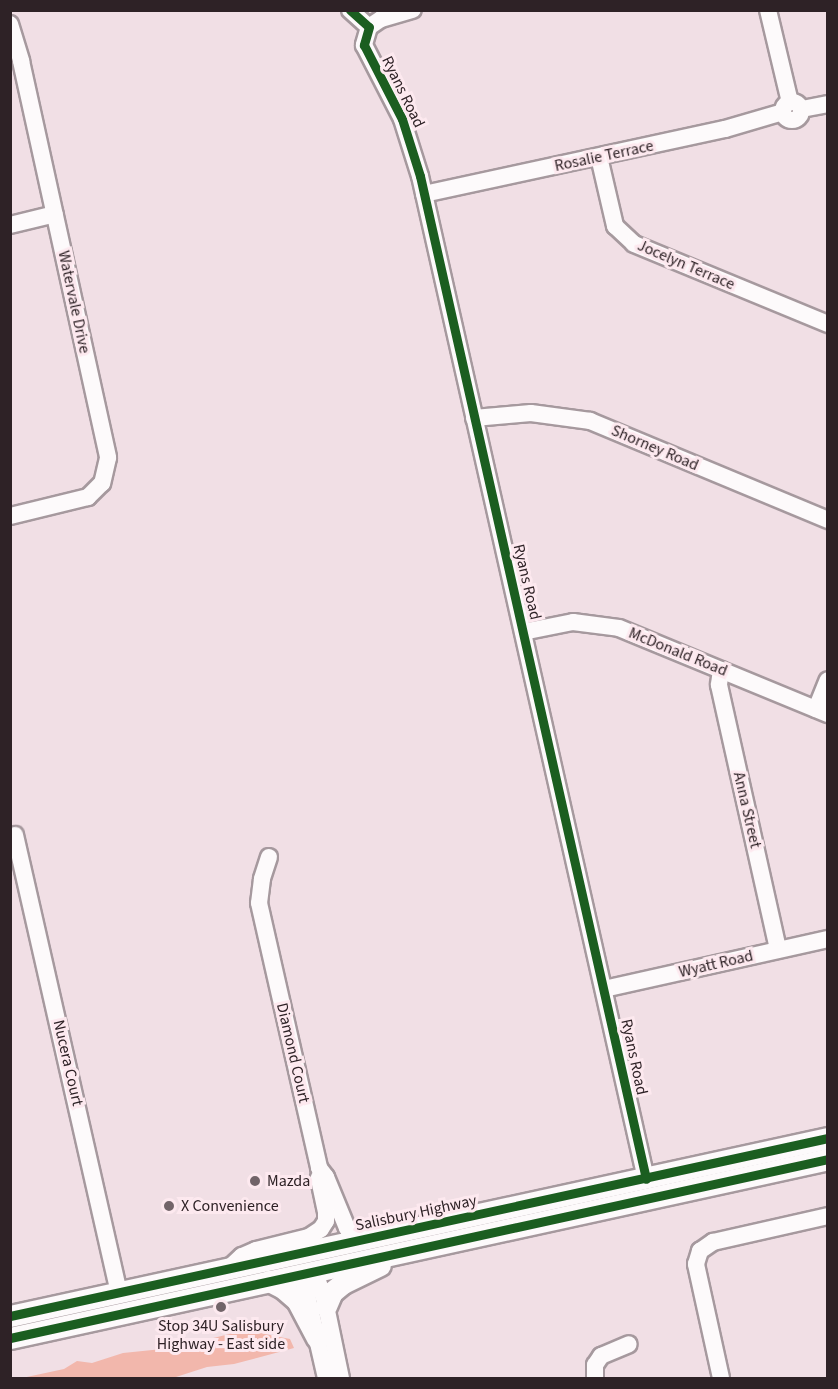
<!DOCTYPE html>
<style>
body{margin:0}
#map{position:relative;width:838px;height:1389px;overflow:hidden;background:#f1dfe5;font-family:"Source Sans 3",sans-serif}
div>[style]{position:absolute}
.green>*{inset:0;background:#f2b7ac}
.roads{filter:drop-shadow(2px 0 #a6999e) drop-shadow(-2px 0 #a6999e) drop-shadow(0 2px #a6999e) drop-shadow(0 -2px #a6999e)}
.minor>*{height:16px;margin:-8px;padding:0 8px;transform-origin:8px;border-radius:8px;background:#fdfafb}
.minor>.ring{margin:-8px;padding:0;box-sizing:content-box;background:none;border:16px solid #fdfafb;border-radius:50%}
.major>*{height:21px;margin:-10.5px;padding:0 10.5px;transform-origin:10.5px;border-radius:10.5px;background:#fdfafb}
.cycleway>*{height:9px;margin:-4.5px;padding:0 4.5px;transform-origin:4.5px;border-radius:4.5px;background:#1b5e20}
.dots>*{width:16px;height:16px;translate:-50% -50%;box-sizing:border-box;border:3px solid #fde9ef;border-radius:50%}
span{translate:-50% -50%;white-space:nowrap;text-align:center;line-height:1.15;-webkit-text-stroke:6px #fde9ef;paint-order:stroke}
.street-label{font-size:16px;color:#2e2226}
.poi-label{font-size:16px;color:#2e2226}
.left{translate:0 -50%;text-align:left}
.frame{position:absolute;inset:0;border:12px solid #2e2226;pointer-events:none}
</style>
<div id="map">
<div class="green">
<div style="clip-path:polygon(238px 1332px,255px 1332px,290px 1339px,294px 1348px,234px 1364px,207px 1367px,176px 1377px,22px 1378px,64px 1369px,77px 1361px,92px 1363px,123px 1353px,172px 1348px)"></div>
</div>
<div class="roads">
<div class="minor">
<div style="left:350px;top:10px;width:25px;rotate:42deg"></div>
<div style="left:369px;top:27px;width:19px;rotate:106deg"></div>
<div style="left:364px;top:45px;width:83px;rotate:62.8deg"></div>
<div style="left:402px;top:119px;width:60px;rotate:72.5deg"></div>
<div style="left:420px;top:176px;width:1028px;rotate:77.3deg"></div>
<div style="left:768px;top:10px;width:95px;rotate:76.6deg"></div>
<div style="left:10px;top:24px;width:39px;rotate:73deg"></div>
<div style="left:21px;top:61px;width:406px;rotate:77.6deg"></div>
<div style="left:108px;top:458px;width:26px;rotate:103deg"></div>
<div style="left:102px;top:483px;width:20px;rotate:135deg"></div>
<div style="left:88px;top:497px;width:80px;rotate:166.3deg"></div>
<div style="left:369px;top:27px;width:14px;rotate:-34deg"></div>
<div style="left:381px;top:19px;width:33px;rotate:-16deg"></div>
<div class="ring" style="left:783px;top:102px;width:2px;height:2px"></div>
<div style="left:802px;top:109px;width:26px;rotate:-11deg"></div>
<div style="left:599px;top:157px;width:71px;rotate:76.9deg"></div>
<div style="left:615px;top:226px;width:26px;rotate:43deg"></div>
<div style="left:634px;top:244px;width:210px;rotate:22.4deg"></div>
<div style="left:424px;top:194px;width:308px;rotate:-12.2deg"></div>
<div style="left:725px;top:129px;width:60px;rotate:-16.3deg"></div>
<div style="left:10px;top:225px;width:46px;rotate:-13.7deg"></div>
<div style="left:474px;top:418px;width:57px;rotate:-5deg"></div>
<div style="left:531px;top:413px;width:60px;rotate:7.7deg"></div>
<div style="left:590px;top:421px;width:258px;rotate:22.6deg"></div>
<div style="left:523px;top:632px;width:51px;rotate:-11.3deg"></div>
<div style="left:573px;top:622px;width:46px;rotate:7.4deg"></div>
<div style="left:619px;top:628px;width:226px;rotate:22.4deg"></div>
<div style="left:721px;top:670px;width:15px;rotate:98deg"></div>
<div style="left:719px;top:685px;width:271px;rotate:77.4deg"></div>
<div style="left:816px;top:709px;width:31px;rotate:-68deg"></div>
<div style="left:15px;top:835px;width:468px;rotate:77.2deg"></div>
<div style="left:269px;top:857px;width:23px;rotate:108deg"></div>
<div style="left:262px;top:879px;width:24px;rotate:97deg"></div>
<div style="left:259px;top:903px;width:272px;rotate:77.2deg"></div>
<div style="left:319px;top:1168px;width:11px;rotate:52deg"></div>
<div style="left:326px;top:1177px;width:55px;rotate:67.6deg"></div>
<div style="left:347px;top:1228px;width:16px;rotate:47deg"></div>
<div style="left:604px;top:989px;width:230px;rotate:-12.6deg"></div>
<div style="left:230px;top:1267px;width:16px;rotate:-43deg"></div>
<div style="left:242px;top:1256px;width:15px;rotate:-23deg"></div>
<div style="left:256px;top:1250px;width:55px;rotate:-13.8deg"></div>
<div style="left:309px;top:1237px;width:14px;rotate:-34deg"></div>
<div style="left:321px;top:1229px;width:9px;rotate:-58deg"></div>
<div style="left:326px;top:1221px;width:9px;rotate:-90deg"></div>
<div style="left:326px;top:1212px;width:35px;rotate:-102deg"></div>
<div style="left:326px;top:1378px;width:94px;rotate:-102.9deg"></div>
<div style="left:305px;top:1286px;width:14px;rotate:-73deg"></div>
<div style="left:309px;top:1273px;width:12px;rotate:42deg"></div>
<div style="left:318px;top:1281px;width:21px;rotate:71deg"></div>
<div style="left:325px;top:1301px;width:79px;rotate:78.3deg"></div>
<div style="left:595px;top:1378px;width:13px;rotate:-90deg"></div>
<div style="left:595px;top:1365px;width:11px;rotate:-56deg"></div>
<div style="left:601px;top:1356px;width:30px;rotate:-23deg"></div>
<div style="left:721px;top:1378px;width:117px;rotate:-102.4deg"></div>
<div style="left:696px;top:1264px;width:14px;rotate:-73deg"></div>
<div style="left:700px;top:1251px;width:16px;rotate:-35deg"></div>
<div style="left:713px;top:1242px;width:118px;rotate:-12.7deg"></div>
</div>
<div class="major">
<div style="left:269px;top:1281px;width:16px;rotate:27deg"></div>
<div style="left:283px;top:1288px;width:18px;rotate:41deg"></div>
<div style="left:297px;top:1300px;width:43px;rotate:62.2deg"></div>
<div style="left:326px;top:1306px;width:15px;rotate:-67deg"></div>
<div style="left:332px;top:1292px;width:14px;rotate:-39deg"></div>
<div style="left:343px;top:1283px;width:41px;rotate:-25.9deg"></div>
<div style="left:10px;top:1316px;width:837px;rotate:-12.28deg"></div>
<div style="left:10px;top:1338px;width:837px;rotate:-12.34deg"></div>
</div>
</div>
<div class="cycleway">
<div style="left:350px;top:10px;width:25px;rotate:42deg"></div>
<div style="left:369px;top:27px;width:19px;rotate:106deg"></div>
<div style="left:364px;top:45px;width:83px;rotate:62.8deg"></div>
<div style="left:402px;top:119px;width:60px;rotate:72.5deg"></div>
<div style="left:420px;top:176px;width:1028px;rotate:77.3deg"></div>
<div style="left:10px;top:1316px;width:837px;rotate:-12.28deg"></div>
<div style="left:10px;top:1338px;width:837px;rotate:-12.34deg"></div>
</div>
<div class="dots">
<div style="left:255px;top:1181px;background:#726469"></div>
<div style="left:169px;top:1206px;background:#726469"></div>
<div style="left:221px;top:1307px;background:#726469"></div>
</div>
<div class="street-label">
<span style="left:403px;top:92px;rotate:64deg">Ryans Road</span>
<span style="left:604px;top:156px;rotate:-12deg">Rosalie Terrace</span>
<span style="left:686px;top:265px;rotate:23deg">Jocelyn Terrace</span>
<span style="left:74px;top:302px;rotate:78deg">Watervale Drive</span>
<span style="left:655px;top:448px;rotate:23deg">Shorney Road</span>
<span style="left:527px;top:582px;rotate:77deg">Ryans Road</span>
<span style="left:678px;top:652px;rotate:22deg">McDonald Road</span>
<span style="left:747px;top:810px;rotate:77deg">Anna Street</span>
<span style="left:716px;top:964px;rotate:-13deg">Wyatt Road</span>
<span style="left:293px;top:1053px;rotate:77deg">Diamond Court</span>
<span style="left:634px;top:1057px;rotate:78deg">Ryans Road</span>
<span style="left:68px;top:1063px;rotate:77deg">Nucera Court</span>
<span style="left:416px;top:1213px;rotate:-12deg">Salisbury Highway</span>
</div>
<div class="poi-label">
<span class="left" style="left:267px;top:1181px">Mazda</span>
<span class="left" style="left:181px;top:1206px">X Convenience</span>
<span style="left:221px;top:1335px">Stop 34U Salisbury<br>Highway - East side</span>
</div>
<div class="frame"></div>
</div>
